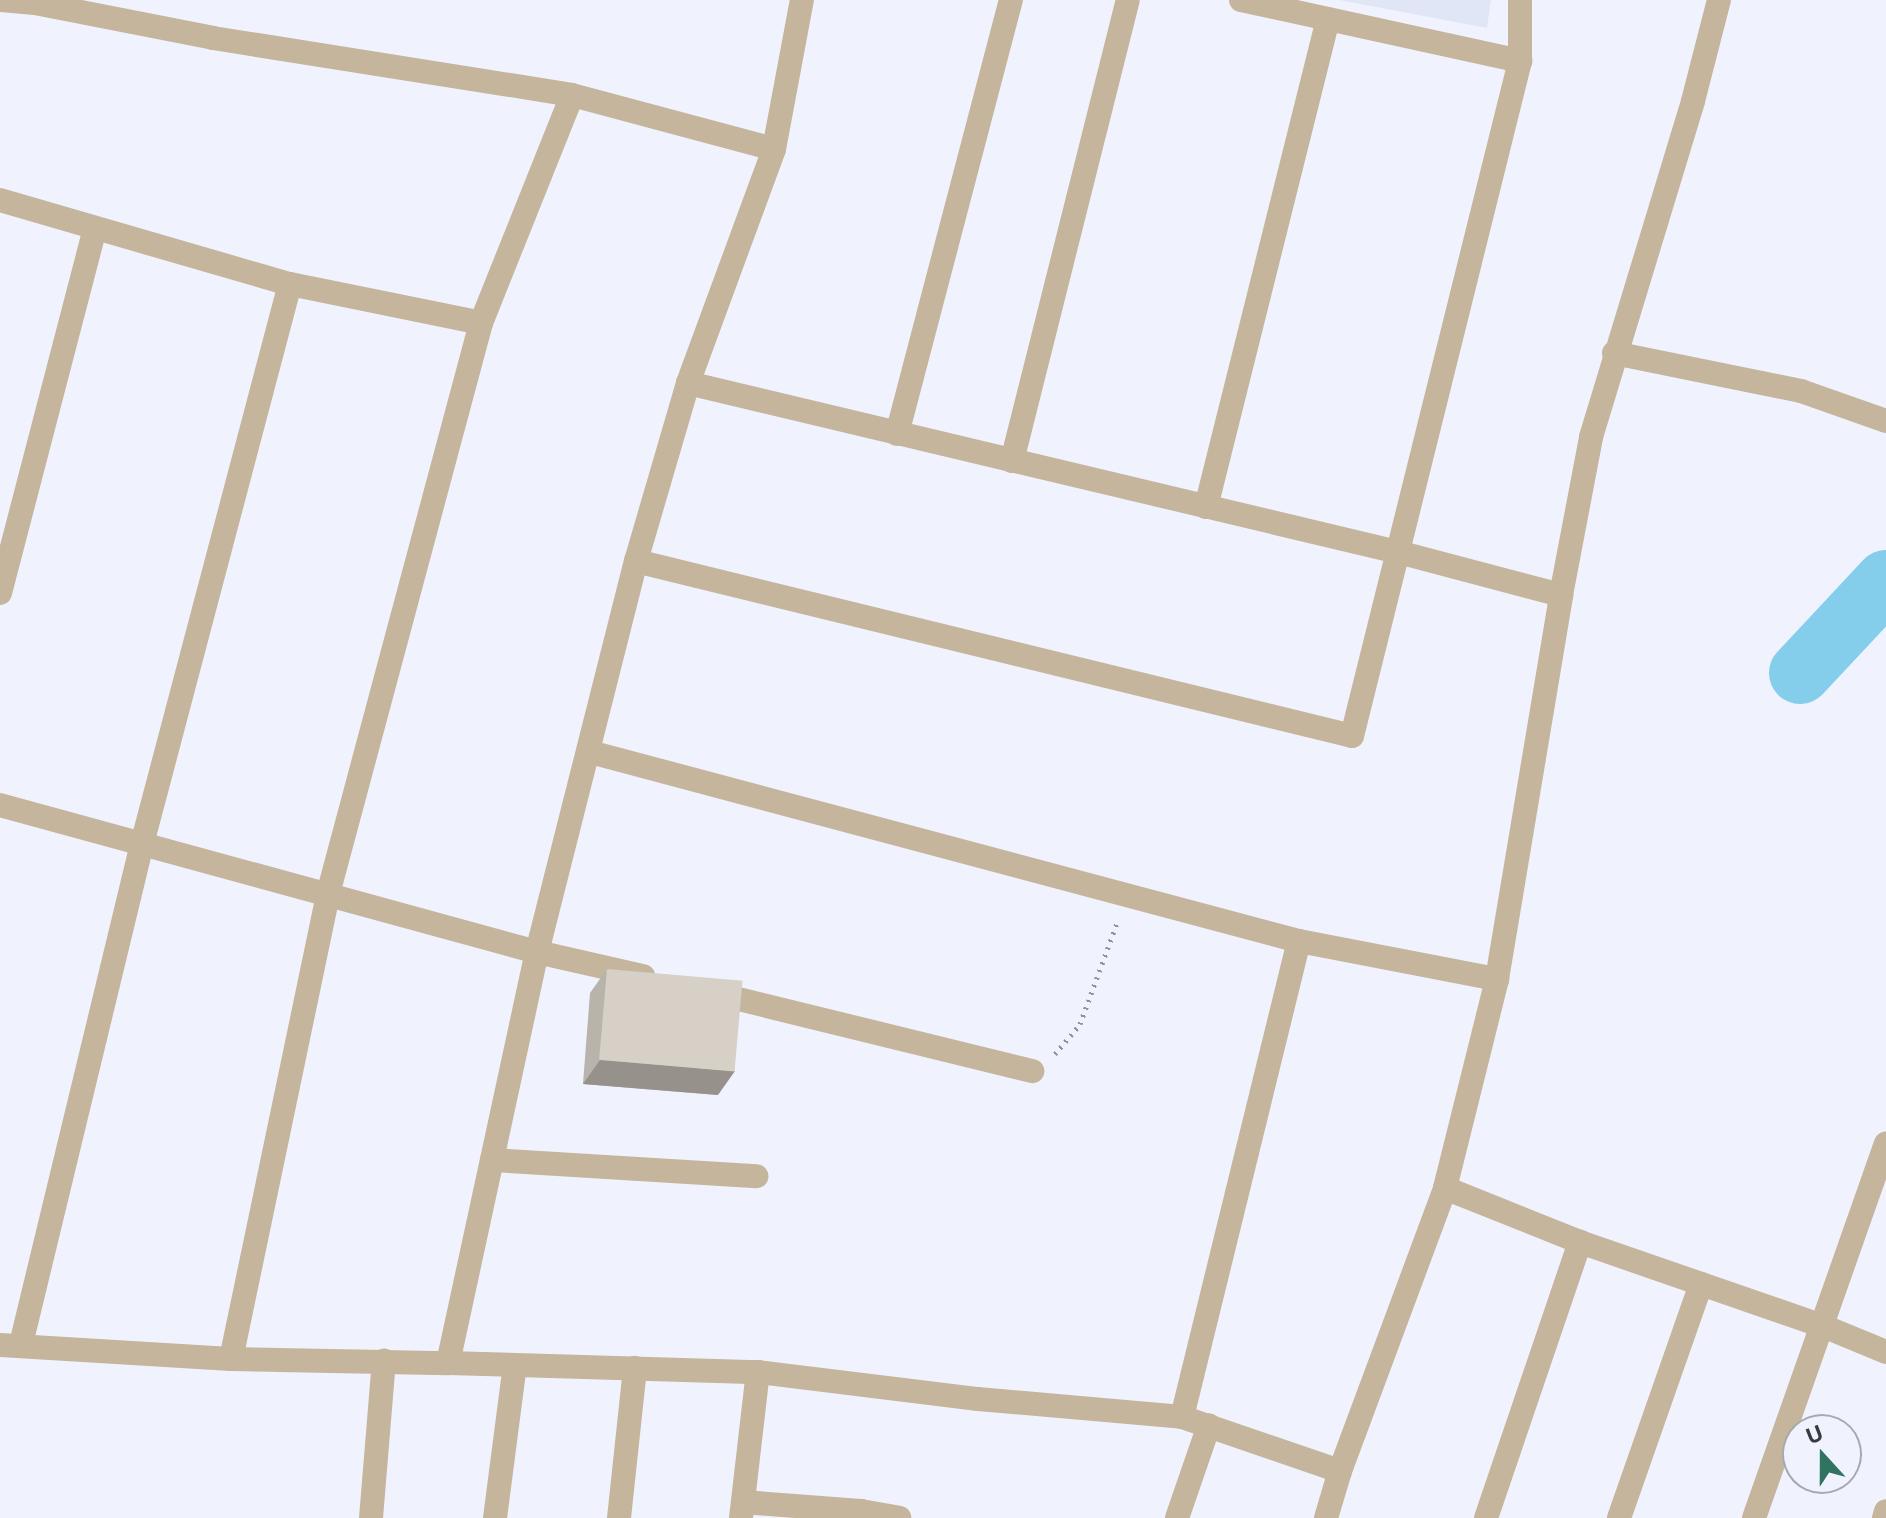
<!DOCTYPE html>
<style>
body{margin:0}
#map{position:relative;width:1886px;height:1518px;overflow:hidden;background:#f0f3fe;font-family:"Open Sans",sans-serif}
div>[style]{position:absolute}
.built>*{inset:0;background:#e1e6f7}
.river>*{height:62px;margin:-31px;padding:0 31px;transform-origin:31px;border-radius:31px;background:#84cdeb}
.path>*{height:5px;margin-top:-2.5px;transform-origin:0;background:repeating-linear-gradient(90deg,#91939b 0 2px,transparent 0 8px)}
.minor>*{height:24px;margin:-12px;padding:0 12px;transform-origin:12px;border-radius:12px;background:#c5b59d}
.tertiary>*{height:24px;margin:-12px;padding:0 12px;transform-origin:12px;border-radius:12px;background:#c5b59d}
.wall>*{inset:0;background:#b8b3ab}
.shaded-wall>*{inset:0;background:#96928b}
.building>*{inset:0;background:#d6d0c7;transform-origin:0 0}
span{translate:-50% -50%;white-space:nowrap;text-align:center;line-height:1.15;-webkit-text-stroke:6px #f0f3fe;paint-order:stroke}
.north{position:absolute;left:1782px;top:1414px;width:80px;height:80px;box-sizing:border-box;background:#f0f3fe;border:2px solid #a6a9b1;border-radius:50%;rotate:339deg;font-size:22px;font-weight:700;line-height:32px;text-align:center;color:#383a3e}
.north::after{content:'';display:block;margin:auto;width:28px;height:36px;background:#327261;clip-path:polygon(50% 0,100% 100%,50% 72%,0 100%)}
</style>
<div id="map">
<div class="built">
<div style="clip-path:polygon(1339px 0,1491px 0,1487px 28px)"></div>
</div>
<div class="river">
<div style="left:1800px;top:673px;width:126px;rotate:-46.9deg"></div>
</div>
<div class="path">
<div style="left:1055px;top:1054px;width:39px;rotate:-50deg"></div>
<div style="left:1080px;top:1024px;width:111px;rotate:-69.9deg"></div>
</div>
<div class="minor">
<div style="left:0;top:0;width:35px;rotate:5deg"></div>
<div style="left:35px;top:3px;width:181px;rotate:11.1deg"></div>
<div style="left:213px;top:38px;width:363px;rotate:9deg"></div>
<div style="left:572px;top:95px;width:209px;rotate:15deg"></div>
<div style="left:1241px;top:0;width:286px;rotate:12.3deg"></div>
<div style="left:0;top:200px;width:302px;rotate:16.2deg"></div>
<div style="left:290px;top:284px;width:195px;rotate:11.5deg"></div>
<div style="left:688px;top:383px;width:730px;rotate:13.39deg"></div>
<div style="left:1398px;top:552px;width:169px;rotate:14.8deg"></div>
<div style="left:897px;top:434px;width:449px;rotate:-75.3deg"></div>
<div style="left:1012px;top:461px;width:475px;rotate:-75.9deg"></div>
<div style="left:1206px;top:507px;width:503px;rotate:-75.96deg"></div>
<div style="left:636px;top:561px;width:737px;rotate:13.73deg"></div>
<div style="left:1352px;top:736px;width:696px;rotate:-76.02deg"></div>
<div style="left:1520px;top:61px;width:61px;rotate:-90deg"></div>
<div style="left:0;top:593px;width:376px;rotate:-75.4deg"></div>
<div style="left:590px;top:752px;width:734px;rotate:14.93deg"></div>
<div style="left:1299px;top:941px;width:202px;rotate:10.9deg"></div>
<div style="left:0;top:805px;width:557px;rotate:15.31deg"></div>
<div style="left:537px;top:952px;width:109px;rotate:12.8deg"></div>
<div style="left:710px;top:992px;width:332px;rotate:13.8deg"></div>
<div style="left:492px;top:1160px;width:265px;rotate:3.5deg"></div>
<div style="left:1445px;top:1188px;width:145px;rotate:21.8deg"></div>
<div style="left:1580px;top:1242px;width:257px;rotate:19.1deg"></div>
<div style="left:1823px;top:1326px;width:68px;rotate:22.4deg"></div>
<div style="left:21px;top:1344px;width:514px;rotate:-76.4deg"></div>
<div style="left:142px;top:844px;width:579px;rotate:-75.2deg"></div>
<div style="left:231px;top:1359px;width:475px;rotate:-78.2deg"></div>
<div style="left:328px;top:894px;width:591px;rotate:-75deg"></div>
<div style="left:481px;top:323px;width:245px;rotate:-68.2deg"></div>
<div style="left:1182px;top:1417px;width:490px;rotate:-76.2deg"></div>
<div style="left:743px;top:1502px;width:118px;rotate:4.4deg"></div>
<div style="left:861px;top:1511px;width:7px;rotate:98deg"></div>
<div style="left:861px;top:1511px;width:39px;rotate:10deg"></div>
<div style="left:371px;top:1518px;width:158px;rotate:-85.3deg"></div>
<div style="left:495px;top:1518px;width:154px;rotate:-82.6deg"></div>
<div style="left:619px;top:1518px;width:151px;rotate:-83.9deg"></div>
<div style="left:741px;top:1518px;width:147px;rotate:-83.4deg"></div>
<div style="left:1177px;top:1518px;width:98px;rotate:-71deg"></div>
<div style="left:1326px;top:1518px;width:49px;rotate:-73.4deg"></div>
<div style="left:1486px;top:1518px;width:292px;rotate:-71.2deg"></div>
<div style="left:1619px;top:1518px;width:248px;rotate:-70.7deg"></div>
<div style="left:1754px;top:1518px;width:397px;rotate:-70.6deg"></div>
<div style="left:1884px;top:1518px;width:7px;rotate:-74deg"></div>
</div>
<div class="tertiary">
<div style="left:1614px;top:353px;width:191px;rotate:11.5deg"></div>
<div style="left:1801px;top:391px;width:90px;rotate:19.4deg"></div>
<div style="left:0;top:1345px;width:231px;rotate:3.5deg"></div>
<div style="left:231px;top:1359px;width:217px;rotate:1.1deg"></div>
<div style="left:448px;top:1363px;width:421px;rotate:-77.8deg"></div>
<div style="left:537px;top:952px;width:403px;rotate:-75.8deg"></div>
<div style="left:636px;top:561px;width:185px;rotate:-73.7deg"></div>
<div style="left:688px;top:383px;width:249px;rotate:-69.8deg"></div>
<div style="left:774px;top:149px;width:152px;rotate:-79.4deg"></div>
<div style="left:448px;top:1363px;width:310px;rotate:1.7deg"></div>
<div style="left:758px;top:1372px;width:222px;rotate:7deg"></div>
<div style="left:978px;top:1399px;width:205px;rotate:5deg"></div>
<div style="left:1182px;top:1417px;width:167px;rotate:18.9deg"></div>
<div style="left:1340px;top:1471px;width:302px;rotate:-69.6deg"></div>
<div style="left:1445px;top:1188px;width:215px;rotate:-76deg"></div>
<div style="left:1497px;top:979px;width:389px;rotate:-80.5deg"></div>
<div style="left:1561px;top:595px;width:161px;rotate:-79.2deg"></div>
<div style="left:1591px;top:437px;width:351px;rotate:-73.1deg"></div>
<div style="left:1693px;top:101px;width:104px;rotate:-75.6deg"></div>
</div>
<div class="wall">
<div style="clip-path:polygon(607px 969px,718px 1095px,583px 1084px,590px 993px)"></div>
</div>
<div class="shaded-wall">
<div style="clip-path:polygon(600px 1060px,735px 1071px,718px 1095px,583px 1084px)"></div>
</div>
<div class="building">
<div style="left:607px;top:969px;width:136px;height:91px;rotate:5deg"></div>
</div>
<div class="north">U</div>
</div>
